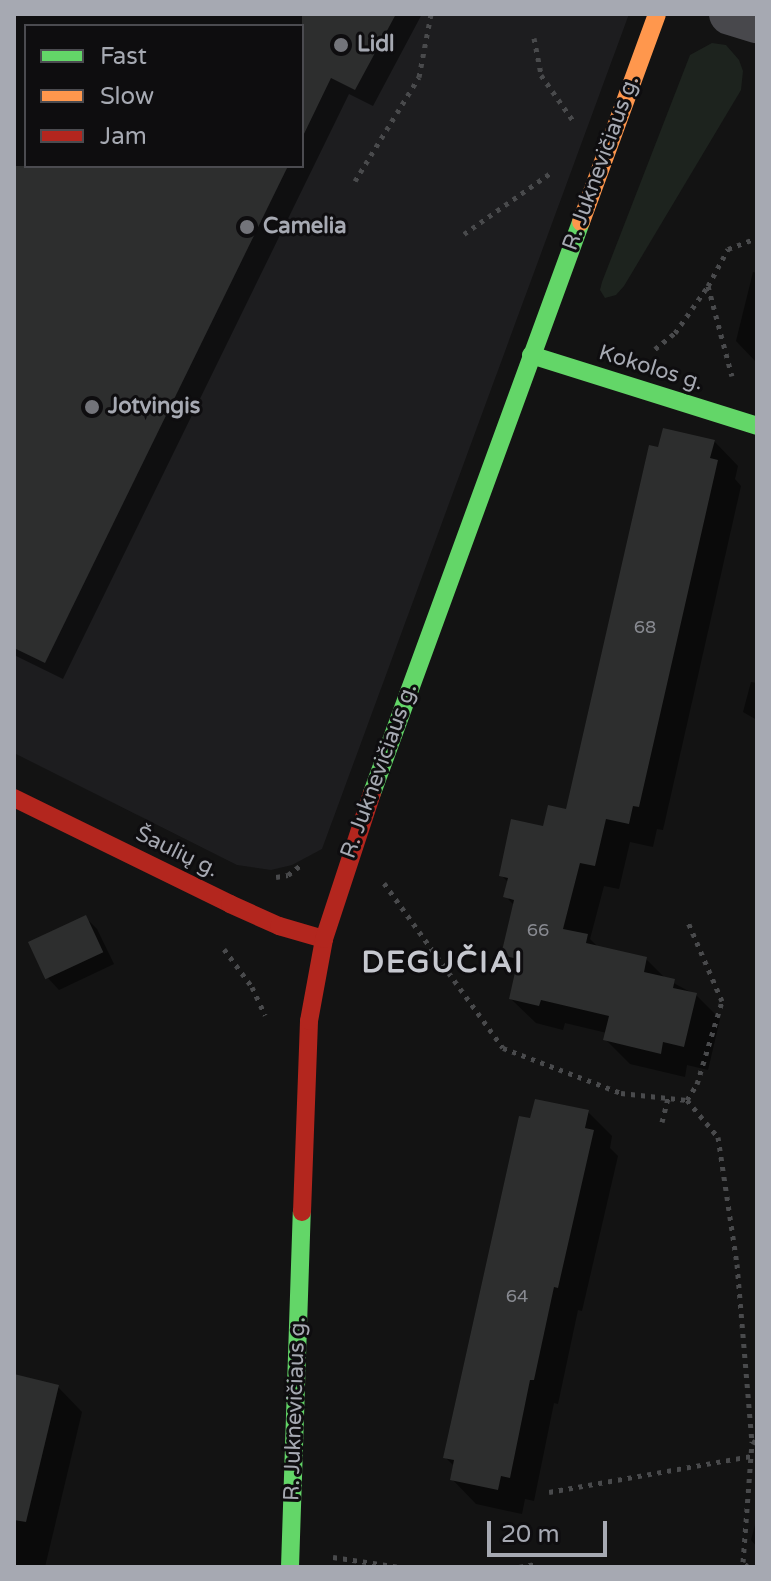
<!DOCTYPE html>
<meta charset="utf-8">
<style>
body{margin:0}
#map{position:relative;width:771px;height:1581px;overflow:hidden;background:#131313;font-family:"Varela Round",sans-serif}
div>[style]{position:absolute}
.built>*{inset:0;background:#1d1d1f}
.green>*{inset:0;background:#1d231e}
.shadow>*{inset:0;background:#0007}
.building>*{inset:0;background:#2d2e2e;transform-origin:0 0}
.path>*{height:5px;margin-top:-2.5px;transform-origin:0;background:repeating-linear-gradient(90deg,#494a4c 0 4px,transparent 0 10px)}
.street>*{height:42px;margin:-21px;padding:0 21px;transform-origin:21px;border-radius:21px;background:#48484c}
.fast>*{height:18px;margin:-9px;padding:0 9px;transform-origin:9px;border-radius:9px;background:#63d668}
.slow>*{height:18px;margin:-9px;padding:0 9px;transform-origin:9px;border-radius:9px;background:#ff974d}
.jam>*{height:18px;margin:-9px;padding:0 9px;transform-origin:9px;border-radius:9px;background:#b3261e}
.dots>*{width:22px;height:22px;translate:-50% -50%;box-sizing:border-box;border:4px solid #0e0d0f;border-radius:50%}
span{translate:-50% -50%;white-space:nowrap;text-align:center;line-height:1.15;-webkit-text-stroke:6px #0e0d0f;paint-order:stroke}
.number-label{font-size:18px;color:#888a91}
.number-label span{-webkit-text-stroke-width:0}
.poi-label{font-size:22px;color:#a6a9b2;font-weight:700}
.left{translate:0 -50%;text-align:left}
.street-label{font-size:22px;color:#a6a9b2}
.district-label{font-size:30px;color:#c6c8cf;font-weight:700;letter-spacing:2px}
.frame{position:absolute;inset:0;border:16px solid #a6a9b2;pointer-events:none}
.legend{position:absolute;left:24px;top:24px;width:280px;height:144px;box-sizing:border-box;background:#0e0d0f;border:2px solid #4b4b50;margin:0;padding:10px 14px;list-style:none;font-size:24px;color:#a6a9b2}
.legend li{display:flex;align-items:center;gap:16px;height:40px}
.legend b{width:40px;border:2px solid #4b4b50}
.scale{position:absolute;left:487px;top:1521px;width:120px;height:36px;box-sizing:border-box;border:4px solid #a6a9b2;border-top:0;padding-left:10px;font-size:24px;line-height:28px;white-space:nowrap;color:#a6a9b2;-webkit-text-stroke:6px #0e0d0f;paint-order:stroke}
</style>
<div id="map">
<div class="built">
<div style="clip-path:polygon(evenodd,14px 14px,629px 14px,322px 849px,292px 865px,271px 870px,237px 865px,14px 753px,14px 14px,26px 26px,302px 26px,302px 166px,26px 166px,26px 26px)"></div>
</div>
<div class="green">
<div style="clip-path:polygon(712px 43px,726px 45px,739px 60px,743px 71px,741px 90px,624px 286px,616px 295px,605px 298px,600px 290px,602px 282px,690px 55px)"></div>
</div>
<div class="shadow">
<div style="clip-path:polygon(evenodd,14px 14px,422px 14px,373px 106px,349px 94px,63px 679px,14px 655px,14px 14px,26px 26px,302px 26px,302px 166px,26px 166px,26px 26px)"></div>
<div style="clip-path:polygon(753px 272px,757px 273px,757px 363px,736px 341px)"></div>
<div style="clip-path:polygon(714px 441px,738px 466px,735px 479px,741px 486px,663px 830px,657px 829px,653px 847px,630px 842px,619px 889px,604px 886px,590px 939px,599px 948px,646px 959px,666px 979px,696px 995px,720px 1019px,708px 1070px,687px 1065px,685px 1077px,630px 1064px,606px 1040px,607px 1033px,565px 1023px,563px 1030px,536px 1023px,511px 999px,518px 970px,503px 955px,515px 906px,506px 897px,509px 883px,501px 875px,544px 829px,567px 812px,660px 450px)"></div>
<div style="clip-path:polygon(751px 682px,757px 683px,757px 720px,743px 712px)"></div>
<div style="clip-path:polygon(85px 917px,97px 929px,114px 964px,59px 990px,48px 978px)"></div>
<div style="clip-path:polygon(588px 1112px,612px 1136px,610px 1148px,618px 1156px,582px 1311px,578px 1310px,558px 1404px,554px 1403px,534px 1501px,525px 1499px,522px 1514px,476px 1504px,452px 1479px,455px 1467px,445px 1457px,531px 1120px)"></div>
<div style="clip-path:polygon(14px 1376px,58px 1387px,82px 1412px,45px 1567px,14px 1567px)"></div>
<div style="clip-path:polygon(757px 1517px,757px 1547px,751px 1540px)"></div>
</div>
<div class="building">
<div style="clip-path:polygon(302px 14px,396px 14px,355px 90px,331px 78px,302px 138px)"></div>
<div style="clip-path:polygon(14px 166px,288px 166px,45px 663px,14px 648px)"></div>
<div style="clip-path:polygon(663px 428px,715px 440px,710px 458px,718px 460px,639px 807px,633px 806px,629px 824px,606px 819px,595px 866px,580px 863px,563px 929px,588px 934px,586px 943px,647px 957px,644px 972px,675px 979px,673px 988px,697px 993px,684px 1047px,663px 1042px,661px 1054px,603px 1040px,609px 1016px,541px 1000px,539px 1006px,509px 999px,518px 959px,501px 955px,514px 900px,503px 897px,508px 878px,499px 876px,511px 819px,543px 826px,548px 805px,566px 809px,649px 445px,658px 447px)"></div>
<div style="left:86px;top:915px;width:41px;height:64px;rotate:65deg"></div>
<div style="clip-path:polygon(535px 1099px,589px 1110px,585px 1128px,594px 1130px,558px 1288px,554px 1287px,534px 1380px,530px 1380px,510px 1478px,501px 1476px,498px 1490px,450px 1480px,454px 1460px,443px 1458px,519px 1116px,530px 1118px)"></div>
<div style="clip-path:polygon(14px 1374px,59px 1385px,26px 1522px,14px 1520px)"></div>
</div>
<div class="path">
<div style="left:534px;top:38px;width:38px;rotate:79deg"></div>
<div style="left:541px;top:75px;width:57px;rotate:54.9deg"></div>
<div style="left:355px;top:181px;width:122px;rotate:-58.4deg"></div>
<div style="left:419px;top:77px;width:64px;rotate:-79.2deg"></div>
<div style="left:464px;top:234px;width:108px;rotate:-35.2deg"></div>
<div style="left:708px;top:286px;width:93px;rotate:75.1deg"></div>
<div style="left:655px;top:349px;width:26px;rotate:-39deg"></div>
<div style="left:675px;top:333px;width:57px;rotate:-54.9deg"></div>
<div style="left:708px;top:286px;width:42px;rotate:-61.6deg"></div>
<div style="left:728px;top:249px;width:31px;rotate:-21deg"></div>
<div style="left:276px;top:877px;width:12px;rotate:-9deg"></div>
<div style="left:288px;top:875px;width:18px;rotate:-38deg"></div>
<div style="left:384px;top:883px;width:203px;rotate:54.2deg"></div>
<div style="left:503px;top:1048px;width:126px;rotate:20.9deg"></div>
<div style="left:621px;top:1093px;width:66px;rotate:6.1deg"></div>
<div style="left:687px;top:1100px;width:19px;rotate:-58deg"></div>
<div style="left:697px;top:1084px;width:87px;rotate:-73.2deg"></div>
<div style="left:722px;top:1001px;width:86px;rotate:-113.3deg"></div>
<div style="left:224px;top:949px;width:47px;rotate:53.6deg"></div>
<div style="left:252px;top:987px;width:31px;rotate:65deg"></div>
<div style="left:687px;top:1100px;width:48px;rotate:50deg"></div>
<div style="left:718px;top:1137px;width:128px;rotate:81.5deg"></div>
<div style="left:737px;top:1264px;width:178px;rotate:85.2deg"></div>
<div style="left:752px;top:1441px;width:5px;rotate:22deg"></div>
<div style="left:662px;top:1122px;width:25px;rotate:-76deg"></div>
<div style="left:549px;top:1492px;width:206px;rotate:-10.1deg"></div>
<div style="left:333px;top:1557px;width:67px;rotate:8.6deg"></div>
<div style="left:519px;top:1567px;width:17px;rotate:-10deg"></div>
<div style="left:748px;top:1567px;width:7px;rotate:-135deg"></div>
<div style="left:743px;top:1562px;width:121px;rotate:-85.7deg"></div>
</div>
<div class="street">
<div style="left:730px;top:14px;width:28px;rotate:17deg"></div>
</div>
<div class="fast">
<div style="left:531px;top:355px;width:237px;rotate:17.4deg"></div>
<div style="left:372px;top:793px;width:608px;rotate:-69.9deg"></div>
<div style="left:290px;top:1567px;width:355px;rotate:-88.1deg"></div>
</div>
<div class="slow">
<div style="left:581px;top:222px;width:221px;rotate:-69.9deg"></div>
</div>
<div class="jam">
<div style="left:14px;top:798px;width:241px;rotate:26.1deg"></div>
<div style="left:230px;top:904px;width:54px;rotate:24.2deg"></div>
<div style="left:279px;top:926px;width:47px;rotate:16.1deg"></div>
<div style="left:302px;top:1212px;width:191px;rotate:-87.9deg"></div>
<div style="left:309px;top:1021px;width:83px;rotate:-79.6deg"></div>
<div style="left:324px;top:939px;width:154px;rotate:-71.8deg"></div>
</div>
<div class="dots">
<div style="left:341px;top:45px;background:#73747a"></div>
<div style="left:247px;top:227px;background:#73747a"></div>
<div style="left:92px;top:407px;background:#73747a"></div>
</div>
<div class="number-label">
<span style="left:645px;top:627px">68</span>
<span style="left:538px;top:930px">66</span>
<span style="left:517px;top:1296px">64</span>
</div>
<div class="poi-label">
<span class="left" style="left:357px;top:45px">Lidl</span>
<span class="left" style="left:263px;top:227px">Camelia</span>
<span class="left" style="left:108px;top:407px">Jotvingis</span>
</div>
<div class="street-label">
<span style="left:601px;top:163px;rotate:-70deg">R. Juknevičiaus g.</span>
<span style="left:651px;top:368px;rotate:17deg">Kokolos g.</span>
<span style="left:379px;top:771px;rotate:-70deg">R. Juknevičiaus g.</span>
<span style="left:177px;top:852px;rotate:26deg">Šaulių g.</span>
<span style="left:295px;top:1409px;rotate:-88deg">R. Juknevičiaus g.</span>
</div>
<div class="district-label">
<span style="left:443px;top:963px">DEGUČIAI</span>
</div>
<div class="frame"></div>
<ul class="legend">
<li><b style="height:10px;background:#63d668"></b>Fast</li>
<li><b style="height:10px;background:#ff974d"></b>Slow</li>
<li><b style="height:10px;background:#b3261e"></b>Jam</li>
</ul>
<div class="scale">20 m</div>
</div>
